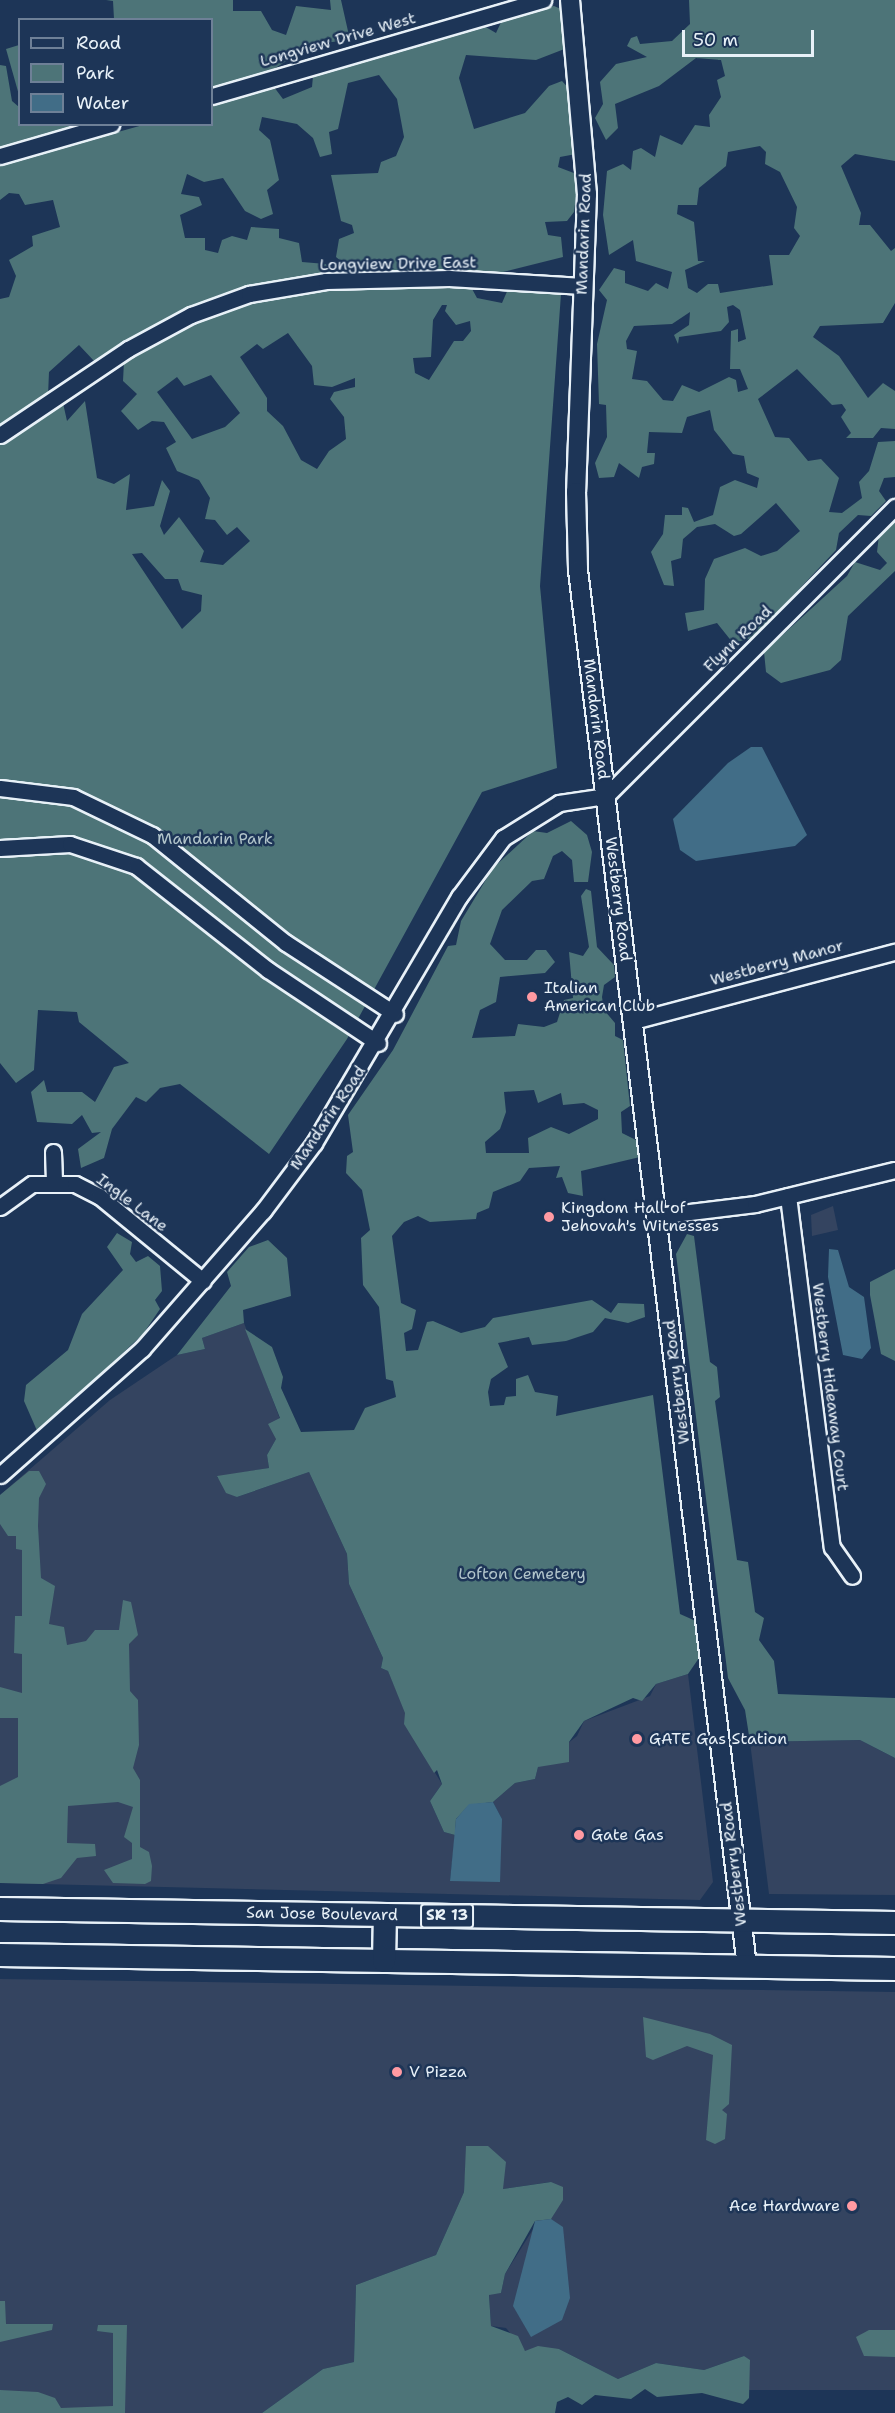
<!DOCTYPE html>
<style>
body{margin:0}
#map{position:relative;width:895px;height:2413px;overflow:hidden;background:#1d3557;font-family:"Shantell Sans",sans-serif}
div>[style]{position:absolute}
.built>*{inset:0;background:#344460}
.green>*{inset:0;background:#4d7478}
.water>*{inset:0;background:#416d87}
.roads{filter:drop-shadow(2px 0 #e8f1f8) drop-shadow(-2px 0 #e8f1f8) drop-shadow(0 2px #e8f1f8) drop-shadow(0 -2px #e8f1f8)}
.minor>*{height:15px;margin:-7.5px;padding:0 7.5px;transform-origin:7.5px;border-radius:7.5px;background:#1d3557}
.tertiary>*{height:18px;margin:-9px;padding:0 9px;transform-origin:9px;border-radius:9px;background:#1d3557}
.primary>*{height:22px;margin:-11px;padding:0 11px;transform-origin:11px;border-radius:11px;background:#1d3557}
.dots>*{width:16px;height:16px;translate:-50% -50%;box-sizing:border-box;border:3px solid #1d3557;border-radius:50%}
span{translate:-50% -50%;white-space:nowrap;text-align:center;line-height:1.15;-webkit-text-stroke:5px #1d3557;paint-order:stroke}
.shield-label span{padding:2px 4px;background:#1d3557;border:2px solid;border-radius:4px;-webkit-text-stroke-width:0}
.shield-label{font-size:15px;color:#e8f1f8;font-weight:700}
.street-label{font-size:16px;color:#e8f1f8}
.park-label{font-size:16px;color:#b2c5cb}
.poi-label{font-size:16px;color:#e8f1f8}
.left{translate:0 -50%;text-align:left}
.right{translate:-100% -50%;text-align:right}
.legend{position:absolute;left:18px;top:18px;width:195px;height:108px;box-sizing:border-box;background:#1d3557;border:2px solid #6e8097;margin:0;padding:8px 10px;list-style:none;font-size:18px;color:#e8f1f8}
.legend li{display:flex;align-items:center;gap:12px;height:30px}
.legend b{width:30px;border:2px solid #6e8097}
.scale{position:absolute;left:682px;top:30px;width:132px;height:27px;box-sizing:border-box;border:3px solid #e8f1f8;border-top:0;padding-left:8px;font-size:18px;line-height:21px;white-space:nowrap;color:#e8f1f8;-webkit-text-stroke:4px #1d3557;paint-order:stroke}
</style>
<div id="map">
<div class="built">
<div style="clip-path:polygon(833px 1206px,838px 1230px,812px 1236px,811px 1215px)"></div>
<div style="clip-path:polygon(244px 1323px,280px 1419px,276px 1439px,267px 1455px,269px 1468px,217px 1477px,237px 1497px,309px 1472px,347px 1554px,349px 1584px,383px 1658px,381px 1668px,388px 1671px,406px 1713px,405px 1724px,442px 1784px,430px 1801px,444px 1832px,455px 1835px,450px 1881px,502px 1819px,493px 1802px,515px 1783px,535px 1779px,538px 1767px,577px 1736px,584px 1721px,650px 1696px,656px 1684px,688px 1674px,713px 1882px,700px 1900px,0 1883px,0 1495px,110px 1400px,177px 1355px,205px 1349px,202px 1338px)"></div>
<div style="clip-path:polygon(860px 1740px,895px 1758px,895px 1895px,769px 1894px,750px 1742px)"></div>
<div style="clip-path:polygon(0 1979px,895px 1992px,895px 2390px,749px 2390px,744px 2356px,704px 2370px,656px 2363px,618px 2379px,559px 2349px,525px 2351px,506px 2328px,491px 2326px,489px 2294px,501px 2293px,505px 2274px,540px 2218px,550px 2182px,503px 2189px,467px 2146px,464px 2192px,436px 2255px,356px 2285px,354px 2362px,323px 2369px,262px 2413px,0 2413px)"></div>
</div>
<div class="green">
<div style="clip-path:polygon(106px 0,233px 0,233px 11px,261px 11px,272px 30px,286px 35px,296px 6px,331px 10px,330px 0,341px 0,350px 40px,314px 44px,272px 70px,212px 88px,212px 20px,114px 19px,113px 1px)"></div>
<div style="clip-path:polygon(evenodd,689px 0,895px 0,895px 161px,855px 154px,841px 166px,861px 213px,859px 225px,870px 225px,891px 251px,895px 248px,895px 303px,883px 323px,820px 326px,813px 337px,839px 356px,868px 398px,883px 383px,895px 391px,895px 429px,881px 428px,873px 438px,846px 438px,851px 433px,841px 417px,846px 410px,842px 404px,832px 405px,797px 369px,758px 399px,775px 437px,789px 438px,808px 461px,821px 459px,839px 478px,829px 512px,842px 513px,862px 498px,859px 482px,869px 471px,878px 442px,895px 441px,895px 477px,884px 478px,879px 491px,886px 501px,871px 516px,858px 515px,839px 533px,836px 550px,753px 638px,733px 643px,717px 623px,688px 631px,685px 613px,704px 610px,705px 579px,714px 559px,745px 548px,761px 556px,777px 551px,800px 531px,776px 503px,741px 534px,734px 536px,715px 524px,697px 527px,683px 539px,681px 558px,671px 561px,674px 586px,664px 585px,651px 552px,663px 534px,665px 515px,682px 515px,682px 507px,688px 508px,694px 522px,713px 515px,720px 487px,735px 480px,757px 488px,759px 478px,747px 473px,744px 456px,733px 454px,714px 430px,710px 410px,687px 417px,682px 433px,649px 432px,647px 453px,655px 453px,654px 464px,642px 467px,639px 478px,619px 463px,614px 477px,599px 478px,595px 463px,607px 437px,606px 405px,599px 404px,597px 344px,607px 300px,599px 290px,614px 268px,625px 271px,625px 283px,648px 291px,656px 283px,668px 289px,672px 272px,636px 261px,633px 240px,609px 255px,603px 215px,607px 171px,623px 164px,631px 170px,633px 151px,641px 148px,655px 157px,660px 135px,682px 145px,695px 125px,710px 127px,709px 115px,721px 97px,717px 80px,725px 76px,721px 60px,696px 58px,659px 86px,615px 104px,618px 128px,606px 140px,595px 118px,603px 104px,600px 82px,616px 64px,647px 57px,627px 46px,631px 38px,637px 36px,640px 44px,672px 41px,690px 24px,689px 0,760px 146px,766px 152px,765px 164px,780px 172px,797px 207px,794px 228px,800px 236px,789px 255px,769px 255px,773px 285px,720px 293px,718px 284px,708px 284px,697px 293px,688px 288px,685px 270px,705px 261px,698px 261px,694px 222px,677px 214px,678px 205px,697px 205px,699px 188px,726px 166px,728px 152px,760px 146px,689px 0,733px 305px,740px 310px,746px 339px,738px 342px,738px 329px,731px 331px,730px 369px,740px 369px,748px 389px,738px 392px,736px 380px,729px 377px,699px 392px,682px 385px,673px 401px,663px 400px,647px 381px,632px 379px,637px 351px,627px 349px,626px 341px,634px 326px,672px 324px,690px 312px,689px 325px,674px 335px,678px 344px,679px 337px,721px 331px,729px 322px,727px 307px,733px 305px)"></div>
<div style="clip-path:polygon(554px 6px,561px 9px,567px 48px,536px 60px,466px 55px,459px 78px,474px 129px,525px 113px,549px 86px,562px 81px,571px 91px,576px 154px,560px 157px,558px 167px,579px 175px,574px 212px,567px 221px,545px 222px,548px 235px,561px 237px,563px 257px,499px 273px,354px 272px,336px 257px,339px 239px,354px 233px,352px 225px,341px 221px,331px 175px,378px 173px,381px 162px,396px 156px,404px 137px,397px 99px,379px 75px,348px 83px,338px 129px,329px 132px,332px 154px,320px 157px,313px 138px,297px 124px,262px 117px,259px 130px,270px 140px,279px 180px,267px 190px,273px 214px,261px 219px,245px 211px,223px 178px,204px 182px,187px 174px,181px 194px,199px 197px,202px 205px,180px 215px,185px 238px,205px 238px,205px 250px,218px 253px,222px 240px,232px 236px,247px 240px,251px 227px,279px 229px,279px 238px,299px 243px,302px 262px,326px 264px,332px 273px,222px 294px,184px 309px,95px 362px,79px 345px,49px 372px,48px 396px,0 427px,0 299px,9px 297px,16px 276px,9px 260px,33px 246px,32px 236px,60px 227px,53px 200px,25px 205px,19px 194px,9px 193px,0 200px,0 165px,143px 125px,212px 124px,212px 105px,274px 87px,283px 99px,312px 87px,313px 76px,457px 31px,484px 26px,496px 33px,503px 18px)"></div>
<div style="clip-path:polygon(19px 45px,20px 45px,19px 95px,6px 49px)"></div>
<div style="clip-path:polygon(0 65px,6px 66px,12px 101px,19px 107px,20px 124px,83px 125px,0 148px)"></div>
<div style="clip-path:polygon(evenodd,471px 287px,477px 298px,502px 303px,509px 287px,561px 294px,540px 586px,557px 768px,482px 792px,347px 1039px,269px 1154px,180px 1084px,160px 1088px,146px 1102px,136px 1097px,112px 1129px,104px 1158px,81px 1168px,78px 1149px,101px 1132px,92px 1133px,82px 1115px,72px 1124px,37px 1122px,31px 1092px,44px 1080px,47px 1092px,82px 1092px,95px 1102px,114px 1067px,129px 1063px,79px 1022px,77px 1012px,38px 1010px,34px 1070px,16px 1083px,0 1063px,0 440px,63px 403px,67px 421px,85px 401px,97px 478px,114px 484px,130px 474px,126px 510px,154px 506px,162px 480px,170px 491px,160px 526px,164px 535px,179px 517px,204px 551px,200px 562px,223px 565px,250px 541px,237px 527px,227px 535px,215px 520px,205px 519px,210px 498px,199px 480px,177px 471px,166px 448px,176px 442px,164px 422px,152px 421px,138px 430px,121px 411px,137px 394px,123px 381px,124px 361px,179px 329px,250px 298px,329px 289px,471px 287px,442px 305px,447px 305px,445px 311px,456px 325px,470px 321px,471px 331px,463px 341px,454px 341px,429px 380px,415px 373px,413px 358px,431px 357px,433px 320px,442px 305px,471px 287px,288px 333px,312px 366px,314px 385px,332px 387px,355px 378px,355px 387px,334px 392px,330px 399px,344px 417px,346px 439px,329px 451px,317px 469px,301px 460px,283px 426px,267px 411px,267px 398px,240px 357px,257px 344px,263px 349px,288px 333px,471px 287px,211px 375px,240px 413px,225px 427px,192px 439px,157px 392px,177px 377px,184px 386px,211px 375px,471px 287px,142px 553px,165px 579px,178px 579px,182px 590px,202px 595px,201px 611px,182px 629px,132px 554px,142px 553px)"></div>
<div style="clip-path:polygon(895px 521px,895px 571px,848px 616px,841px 660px,830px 670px,781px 683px,766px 672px,764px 652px,847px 576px,855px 562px,880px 570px,887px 563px,877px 552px,879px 535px)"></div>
<div style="clip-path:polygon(evenodd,571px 821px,587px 835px,592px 852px,588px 882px,574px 882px,572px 860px,562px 851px,553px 856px,544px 879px,532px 881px,502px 910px,490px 944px,505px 960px,527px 960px,536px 950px,546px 950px,555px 962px,545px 973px,500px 977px,496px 1002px,480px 1010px,472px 1038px,515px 1036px,518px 1024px,544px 1027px,557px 1022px,564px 1000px,573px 998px,569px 952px,583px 956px,589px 947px,581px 896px,586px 889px,591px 891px,597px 947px,614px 965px,615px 977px,604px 985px,602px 997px,604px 1010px,615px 1023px,615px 1036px,623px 1040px,630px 1106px,621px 1112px,622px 1133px,636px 1140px,640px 1157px,581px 1171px,583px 1196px,568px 1193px,562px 1177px,556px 1178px,560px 1166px,529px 1168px,520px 1181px,493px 1192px,489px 1208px,477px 1213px,476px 1219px,430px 1222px,418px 1216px,404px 1222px,392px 1236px,401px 1303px,416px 1310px,412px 1329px,404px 1333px,406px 1351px,418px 1350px,427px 1322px,433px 1321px,461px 1333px,485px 1327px,493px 1318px,592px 1300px,611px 1313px,618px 1303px,644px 1304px,645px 1317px,628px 1323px,605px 1318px,593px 1332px,566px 1341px,532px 1345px,529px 1337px,498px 1343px,508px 1367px,491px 1379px,488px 1392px,490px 1406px,504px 1405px,506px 1397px,516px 1396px,516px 1379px,528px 1375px,535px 1392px,558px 1396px,556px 1416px,653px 1395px,680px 1614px,698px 1622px,699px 1658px,688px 1674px,656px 1684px,642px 1701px,633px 1698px,584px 1721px,569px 1742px,569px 1762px,538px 1767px,535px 1779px,515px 1783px,493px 1802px,469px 1805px,456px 1819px,455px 1835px,444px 1832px,430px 1801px,442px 1784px,437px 1770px,434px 1773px,404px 1724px,405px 1713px,388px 1671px,381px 1668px,383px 1658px,349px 1584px,347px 1554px,309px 1472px,237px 1497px,226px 1493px,217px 1476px,269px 1468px,267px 1455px,276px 1439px,268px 1424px,280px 1418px,245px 1329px,272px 1347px,283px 1377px,281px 1388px,301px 1432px,354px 1430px,365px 1408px,396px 1397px,393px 1381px,386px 1379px,379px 1307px,363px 1285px,361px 1238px,370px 1230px,362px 1190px,346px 1173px,347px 1156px,353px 1152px,348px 1115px,393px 1050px,448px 946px,456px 945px,461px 921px,493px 868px,533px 831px,547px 833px,571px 821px,534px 1090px,538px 1103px,561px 1093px,563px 1105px,584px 1103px,598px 1110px,598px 1119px,569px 1134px,551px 1127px,528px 1138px,529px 1153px,486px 1153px,485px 1142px,500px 1129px,506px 1112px,504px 1092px,534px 1090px)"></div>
<div style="clip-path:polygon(117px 1233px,132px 1242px,130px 1254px,136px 1262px,148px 1256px,160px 1266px,162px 1291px,155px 1300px,160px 1309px,143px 1334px,38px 1433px,24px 1401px,26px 1385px,68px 1350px,82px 1314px,123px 1270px,107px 1247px)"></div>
<div style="clip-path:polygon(687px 1234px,694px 1236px,710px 1362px,717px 1367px,720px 1397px,715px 1401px,737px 1560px,748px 1562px,755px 1612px,764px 1618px,759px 1640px,774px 1661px,778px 1694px,895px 1698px,895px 1758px,860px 1740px,750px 1742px,745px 1710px,728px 1678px,676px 1254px)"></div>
<div style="clip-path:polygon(268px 1240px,287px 1258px,291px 1296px,243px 1310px,244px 1323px,202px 1338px,205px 1349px,177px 1355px,231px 1286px,227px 1272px,249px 1247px)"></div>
<div style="clip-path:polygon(895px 1269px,895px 1361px,881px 1354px,870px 1295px,870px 1282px)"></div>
<div style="clip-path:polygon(29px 1471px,39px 1471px,46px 1484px,39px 1498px,38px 1526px,41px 1578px,55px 1586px,49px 1624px,64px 1627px,67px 1645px,86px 1641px,95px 1630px,119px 1630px,123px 1600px,131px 1602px,138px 1635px,129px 1644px,130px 1691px,138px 1700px,139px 1745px,133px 1768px,140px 1780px,140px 1847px,149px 1852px,152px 1866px,151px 1881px,145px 1884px,113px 1883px,104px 1870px,132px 1859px,132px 1843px,124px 1837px,133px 1807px,118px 1802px,68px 1806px,67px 1843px,95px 1844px,96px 1856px,77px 1858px,61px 1878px,43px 1884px,0 1883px,0 1786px,18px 1777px,18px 1718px,0 1718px,0 1687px,22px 1693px,22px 1654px,14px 1653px,15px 1616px,22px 1616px,22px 1550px,16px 1549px,16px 1536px,8px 1536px,0 1524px,0 1495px)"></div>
<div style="clip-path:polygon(643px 2017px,710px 2034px,732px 2045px,729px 2104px,722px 2110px,727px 2114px,725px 2139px,715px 2144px,706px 2140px,713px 2055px,687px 2046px,653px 2060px,646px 2057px)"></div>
<div style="clip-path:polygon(466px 2146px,488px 2146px,506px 2162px,503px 2189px,551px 2182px,563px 2187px,563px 2200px,551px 2219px,535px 2221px,505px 2274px,501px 2293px,489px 2295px,491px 2326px,518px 2336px,525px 2351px,538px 2346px,559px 2349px,618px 2379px,656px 2363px,704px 2370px,744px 2356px,750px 2360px,749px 2398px,743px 2404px,702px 2393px,657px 2397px,645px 2389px,631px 2399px,595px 2395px,582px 2405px,568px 2397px,557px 2402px,555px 2413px,262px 2413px,323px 2369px,354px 2362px,356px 2285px,436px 2255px,464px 2192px)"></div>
<div style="clip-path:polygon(0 2301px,5px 2301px,6px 2324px,53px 2324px,52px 2330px,0 2342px)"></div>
<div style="clip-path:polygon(98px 2325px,127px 2325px,125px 2413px,0 2413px,0 2390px,38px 2392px,55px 2398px,61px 2408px,113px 2406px,113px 2333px,97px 2331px)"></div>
<div style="clip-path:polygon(869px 2330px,895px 2330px,895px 2357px,864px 2356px,856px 2337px)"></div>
</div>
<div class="water">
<div style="clip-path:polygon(751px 747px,762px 747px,807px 835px,795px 846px,696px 861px,680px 850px,673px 819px,728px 763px)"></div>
<div style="clip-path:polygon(829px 1249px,838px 1250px,849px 1287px,864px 1297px,871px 1348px,862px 1359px,843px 1355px,828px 1277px)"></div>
<div style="clip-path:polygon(493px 1802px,502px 1819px,500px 1882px,450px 1881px,456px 1819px,469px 1804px)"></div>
<div style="clip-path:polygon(551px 2219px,563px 2227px,570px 2298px,562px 2320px,531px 2337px,513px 2306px,535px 2221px)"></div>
</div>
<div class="roads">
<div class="minor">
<div style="left:212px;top:96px;width:345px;rotate:-16.2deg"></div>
<div style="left:0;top:156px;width:116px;rotate:-16.1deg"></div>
<div style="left:0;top:435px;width:154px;rotate:-33.9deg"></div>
<div style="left:128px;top:349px;width:72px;rotate:-28.4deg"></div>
<div style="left:191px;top:315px;width:62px;rotate:-19.9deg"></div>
<div style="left:249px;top:294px;width:78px;rotate:-9.6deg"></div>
<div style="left:326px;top:281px;width:123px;rotate:-1.4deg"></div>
<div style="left:449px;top:278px;width:134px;rotate:3.4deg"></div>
<div style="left:0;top:788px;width:74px;rotate:7deg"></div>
<div style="left:73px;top:797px;width:88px;rotate:25.7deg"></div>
<div style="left:152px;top:835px;width:172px;rotate:38.9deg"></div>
<div style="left:286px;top:943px;width:130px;rotate:33.1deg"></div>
<div style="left:0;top:848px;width:70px;rotate:-3.3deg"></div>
<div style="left:70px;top:844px;width:70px;rotate:18.4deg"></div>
<div style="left:136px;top:866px;width:168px;rotate:38.2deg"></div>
<div style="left:268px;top:970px;width:132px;rotate:33.6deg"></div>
<div style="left:633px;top:1021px;width:271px;rotate:-14.8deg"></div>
<div style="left:53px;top:1152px;width:32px;rotate:88deg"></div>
<div style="left:788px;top:1196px;width:354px;rotate:82.9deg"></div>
<div style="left:832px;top:1547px;width:35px;rotate:55deg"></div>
<div style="left:0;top:1207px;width:39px;rotate:-36deg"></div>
<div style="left:32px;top:1184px;width:43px"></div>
<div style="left:75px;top:1184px;width:27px;rotate:27deg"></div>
<div style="left:99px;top:1196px;width:134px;rotate:39.3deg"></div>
<div style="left:657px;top:1216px;width:99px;rotate:-7deg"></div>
<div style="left:755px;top:1204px;width:144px;rotate:-13.7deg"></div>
<div style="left:0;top:1475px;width:190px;rotate:-41.6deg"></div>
<div style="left:142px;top:1349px;width:184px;rotate:-48.8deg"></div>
<div style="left:263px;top:1211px;width:85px;rotate:-53.1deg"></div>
<div style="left:314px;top:1143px;width:286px;rotate:-59.5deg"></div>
<div style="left:459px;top:897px;width:74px;rotate:-53.3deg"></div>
<div style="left:503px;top:838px;width:66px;rotate:-32deg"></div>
<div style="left:559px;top:803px;width:48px;rotate:-8.5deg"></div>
<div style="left:606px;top:796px;width:409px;rotate:-45deg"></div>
</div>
<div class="tertiary">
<div style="left:570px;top:0;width:195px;rotate:85deg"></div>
<div style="left:587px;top:194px;width:298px;rotate:92.1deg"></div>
<div style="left:576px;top:492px;width:78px;rotate:88.5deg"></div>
<div style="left:578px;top:570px;width:1407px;rotate:83.1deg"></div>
</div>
<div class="primary">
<div style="left:0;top:1909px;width:895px;rotate:0.9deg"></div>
<div style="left:0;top:1955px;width:895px;rotate:0.9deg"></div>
<div style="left:384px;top:1961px;width:46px;rotate:-88.8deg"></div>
</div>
</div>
<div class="dots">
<div style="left:532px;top:997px;background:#ff9aa2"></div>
<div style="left:549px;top:1217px;background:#ff9aa2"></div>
<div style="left:637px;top:1739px;background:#ff9aa2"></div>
<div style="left:579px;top:1835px;background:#ff9aa2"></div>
<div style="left:397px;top:2072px;background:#ff9aa2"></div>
<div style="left:852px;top:2206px;background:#ff9aa2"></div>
</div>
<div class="shield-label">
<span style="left:447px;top:1916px">SR 13</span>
</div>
<div class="street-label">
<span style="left:338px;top:40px;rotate:-16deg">Longview Drive West</span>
<span style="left:584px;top:234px;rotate:-88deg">Mandarin Road</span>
<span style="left:398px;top:264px;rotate:-1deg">Longview Drive East</span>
<span style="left:738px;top:639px;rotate:-44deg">Flynn Road</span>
<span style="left:596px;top:719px;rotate:83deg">Mandarin Road</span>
<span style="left:618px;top:899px;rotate:83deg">Westberry Road</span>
<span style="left:777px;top:963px;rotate:-15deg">Westberry Manor</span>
<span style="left:328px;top:1118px;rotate:-56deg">Mandarin Road</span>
<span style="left:132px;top:1203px;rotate:37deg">Ingle Lane</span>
<span style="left:677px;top:1382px;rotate:-97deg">Westberry Road</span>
<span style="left:830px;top:1387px;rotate:83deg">Westberry Hideaway Court</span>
<span style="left:734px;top:1864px;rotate:-97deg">Westberry Road</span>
<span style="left:322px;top:1914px;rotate:1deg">San Jose Boulevard</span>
</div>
<div class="park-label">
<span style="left:215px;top:839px">Mandarin Park</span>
<span style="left:522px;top:1574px">Lofton Cemetery</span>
</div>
<div class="poi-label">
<span class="left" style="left:544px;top:997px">Italian<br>American Club</span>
<span class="left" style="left:561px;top:1217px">Kingdom Hall of<br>Jehovah's Witnesses</span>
<span class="left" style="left:649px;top:1739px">GATE Gas Station</span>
<span class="left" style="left:591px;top:1835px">Gate Gas</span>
<span class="left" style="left:409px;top:2072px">V Pizza</span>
<span class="right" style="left:840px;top:2206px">Ace Hardware</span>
</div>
<ul class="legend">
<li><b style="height:8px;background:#1d3557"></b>Road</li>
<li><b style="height:16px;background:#4d7478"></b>Park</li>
<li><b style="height:16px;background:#416d87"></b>Water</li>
</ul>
<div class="scale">50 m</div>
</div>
